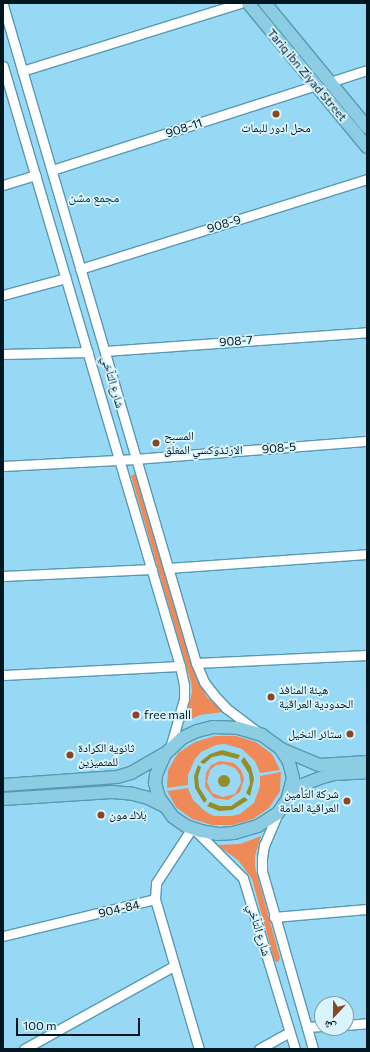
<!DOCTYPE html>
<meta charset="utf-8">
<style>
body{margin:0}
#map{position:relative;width:370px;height:1052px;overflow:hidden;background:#97d9f4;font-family:Commissioner,"Noto Naskh Arabic",sans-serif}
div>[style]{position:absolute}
.green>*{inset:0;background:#ef8958}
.water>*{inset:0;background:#958e28}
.round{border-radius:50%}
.roads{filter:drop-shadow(1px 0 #5899b2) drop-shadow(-1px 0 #5899b2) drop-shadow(0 1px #5899b2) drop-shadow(0 -1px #5899b2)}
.minor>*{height:9px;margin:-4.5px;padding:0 4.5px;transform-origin:4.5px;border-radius:4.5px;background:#fff}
.major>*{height:12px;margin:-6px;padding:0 6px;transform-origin:6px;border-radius:6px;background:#8dcde3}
.dots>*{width:11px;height:11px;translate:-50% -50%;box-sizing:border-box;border:2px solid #daf4fe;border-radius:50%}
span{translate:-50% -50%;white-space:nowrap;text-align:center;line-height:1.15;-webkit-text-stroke:3.5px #daf4fe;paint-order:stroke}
.street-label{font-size:12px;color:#001721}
.poi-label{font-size:12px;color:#001721}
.left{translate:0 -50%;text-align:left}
.right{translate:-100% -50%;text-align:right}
.neighbourhood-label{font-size:13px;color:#033c4e}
.frame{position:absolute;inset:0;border:4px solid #001721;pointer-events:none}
.north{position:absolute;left:314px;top:996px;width:40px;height:40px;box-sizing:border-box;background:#daf4fe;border:1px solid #839ca6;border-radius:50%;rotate:202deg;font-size:11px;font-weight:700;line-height:16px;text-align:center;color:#001721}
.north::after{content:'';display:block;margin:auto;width:14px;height:18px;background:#8c4521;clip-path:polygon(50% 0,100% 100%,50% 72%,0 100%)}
.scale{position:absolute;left:16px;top:1018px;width:124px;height:18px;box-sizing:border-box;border:2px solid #001721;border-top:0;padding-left:5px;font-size:12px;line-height:14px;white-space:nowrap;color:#001721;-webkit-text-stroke:3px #daf4fe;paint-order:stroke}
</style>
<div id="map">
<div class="green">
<div style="clip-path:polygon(134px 474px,137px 476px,197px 679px,207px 697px,223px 712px,200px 715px,182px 723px,190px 702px,192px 691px,191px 682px,132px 479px,131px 476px)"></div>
<div style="clip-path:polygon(215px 736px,236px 736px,256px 742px,272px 754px,280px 770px,260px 773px,255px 761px,242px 749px,225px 744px,216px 745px,201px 752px,195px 759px,188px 775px,188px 785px,167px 788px,168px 770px,178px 753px,195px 742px)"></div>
<div style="clip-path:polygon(evenodd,220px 761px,234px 763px,241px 770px,244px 779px,240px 792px,228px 800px,214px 798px,205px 787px,206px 773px,211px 765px,220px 761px,224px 764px,235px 768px,240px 775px,241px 783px,235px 794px,223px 797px,212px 793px,207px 782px,210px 770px,216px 765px,224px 764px)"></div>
<div style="clip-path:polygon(281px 772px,280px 791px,269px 808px,253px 819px,233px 825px,212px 825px,192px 819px,176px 807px,167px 791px,188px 788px,193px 800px,206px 812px,214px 816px,232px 816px,240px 814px,254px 803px,260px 786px,260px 776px)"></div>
<div style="clip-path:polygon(261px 836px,255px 856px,255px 867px,280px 958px,278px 962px,276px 962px,274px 959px,252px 879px,238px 860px,217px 845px,240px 844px)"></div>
</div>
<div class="water">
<div style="clip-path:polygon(222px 750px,240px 755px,238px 759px,222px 755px,212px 757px,204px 764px,200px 762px,210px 754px)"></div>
<div style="clip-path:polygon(244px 757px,251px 767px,254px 779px,250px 796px,246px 793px,250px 784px,249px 774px,241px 761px)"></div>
<div style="clip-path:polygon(198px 765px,201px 767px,198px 777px,199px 787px,207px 800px,204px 803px,195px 788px,194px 776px)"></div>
<div class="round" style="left:218px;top:775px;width:12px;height:12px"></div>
<div style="clip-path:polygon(244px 797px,248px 800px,232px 810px,219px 811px,207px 806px,210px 802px,220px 806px,231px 806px)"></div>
</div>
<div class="roads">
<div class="minor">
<div style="left:3px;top:5px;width:686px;rotate:73.65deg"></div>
<div style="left:196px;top:663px;width:21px;rotate:67deg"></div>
<div style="left:204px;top:682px;width:16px;rotate:52deg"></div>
<div style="left:214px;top:695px;width:18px;rotate:47deg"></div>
<div style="left:226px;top:708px;width:41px;rotate:37.1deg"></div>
<div style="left:3px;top:66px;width:626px;rotate:73.56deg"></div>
<div style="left:180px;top:666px;width:19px;rotate:78deg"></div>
<div style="left:184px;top:685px;width:14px;rotate:90deg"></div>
<div style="left:184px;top:699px;width:51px;rotate:105.9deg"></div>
<div style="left:22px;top:71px;width:228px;rotate:-17.3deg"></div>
<div style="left:330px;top:82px;width:39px;rotate:-18deg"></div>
<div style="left:52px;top:170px;width:277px;rotate:-17.8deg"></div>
<div style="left:3px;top:185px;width:34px;rotate:-17deg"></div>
<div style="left:80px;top:269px;width:301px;rotate:-17.4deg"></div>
<div style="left:3px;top:295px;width:65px;rotate:-15.1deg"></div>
<div style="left:105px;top:351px;width:263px;rotate:-4.1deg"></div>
<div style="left:3px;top:354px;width:85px;rotate:-1.3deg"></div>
<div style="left:3px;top:466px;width:133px;rotate:-3deg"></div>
<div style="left:136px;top:459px;width:232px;rotate:-4.5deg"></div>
<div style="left:168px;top:568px;width:199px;rotate:-4deg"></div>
<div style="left:3px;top:576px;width:149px;rotate:-2.7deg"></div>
<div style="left:196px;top:663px;width:171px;rotate:-2.7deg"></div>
<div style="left:3px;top:675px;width:177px;rotate:-2.9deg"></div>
<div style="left:277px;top:815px;width:33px;rotate:113deg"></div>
<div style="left:264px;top:845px;width:13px;rotate:99deg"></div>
<div style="left:262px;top:858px;width:13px;rotate:90deg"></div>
<div style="left:262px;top:871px;width:185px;rotate:74deg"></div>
<div style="left:195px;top:830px;width:68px;rotate:45deg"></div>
<div style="left:243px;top:878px;width:179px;rotate:73.1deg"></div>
<div style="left:155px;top:899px;width:156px;rotate:73.7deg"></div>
<div style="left:274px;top:917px;width:93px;rotate:-4.9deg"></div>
<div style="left:3px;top:936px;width:156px;rotate:-13.7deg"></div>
<div style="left:155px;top:899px;width:16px;rotate:-86deg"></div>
<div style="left:156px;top:883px;width:66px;rotate:-56.8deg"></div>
<div style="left:346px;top:1025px;width:21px;rotate:-5deg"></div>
<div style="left:307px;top:1027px;width:15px;rotate:-4deg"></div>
<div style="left:24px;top:1049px;width:171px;rotate:-29deg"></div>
<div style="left:259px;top:1049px;width:35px;rotate:-29deg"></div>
</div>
<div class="major">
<div style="left:248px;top:3px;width:187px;rotate:50.4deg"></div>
<div style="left:265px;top:3px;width:161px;rotate:50.6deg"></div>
<div style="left:213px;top:727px;width:25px;rotate:2deg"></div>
<div style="left:238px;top:728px;width:25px;rotate:16deg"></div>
<div style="left:262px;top:735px;width:24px;rotate:36deg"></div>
<div style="left:281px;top:749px;width:15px;rotate:58deg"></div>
<div style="left:289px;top:762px;width:16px;rotate:76deg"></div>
<div style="left:293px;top:778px;width:23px;rotate:105deg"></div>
<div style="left:287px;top:800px;width:16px;rotate:125deg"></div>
<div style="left:278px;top:813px;width:24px;rotate:147deg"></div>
<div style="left:258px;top:826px;width:25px;rotate:164deg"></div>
<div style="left:234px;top:833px;width:16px;rotate:176deg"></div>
<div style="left:218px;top:834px;width:17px;rotate:-170deg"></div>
<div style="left:201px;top:831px;width:16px;rotate:-162deg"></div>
<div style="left:186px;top:826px;width:16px;rotate:-145deg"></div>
<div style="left:173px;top:817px;width:24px;rotate:-126deg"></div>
<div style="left:159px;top:798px;width:16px;rotate:-105deg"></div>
<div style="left:155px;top:783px;width:8px;rotate:-83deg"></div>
<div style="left:156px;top:775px;width:23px;rotate:-67deg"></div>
<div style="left:165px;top:754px;width:23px;rotate:-43deg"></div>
<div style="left:182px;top:738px;width:17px;rotate:-25deg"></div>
<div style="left:197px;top:731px;width:16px;rotate:-14deg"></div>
<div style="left:281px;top:749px;width:41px;rotate:22.8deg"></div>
<div style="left:319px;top:765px;width:48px;rotate:-3.6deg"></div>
<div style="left:3px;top:785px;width:114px;rotate:-4deg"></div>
<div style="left:117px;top:777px;width:15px;rotate:-16deg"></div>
<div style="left:131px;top:773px;width:38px;rotate:-30deg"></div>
<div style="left:289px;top:796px;width:17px;rotate:-40deg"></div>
<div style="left:302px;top:785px;width:22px;rotate:-21deg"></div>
<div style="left:323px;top:777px;width:11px;rotate:-15deg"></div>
<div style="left:334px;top:774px;width:33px;rotate:-3deg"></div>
<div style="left:3px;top:799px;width:109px;rotate:-3.7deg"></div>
<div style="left:112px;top:792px;width:21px;rotate:5deg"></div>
<div style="left:133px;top:794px;width:16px;rotate:15deg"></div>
<div style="left:148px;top:798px;width:16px;rotate:27deg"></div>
</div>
</div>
<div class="dots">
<div style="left:276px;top:114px;background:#8c4521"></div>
<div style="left:156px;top:443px;background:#8c4521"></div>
<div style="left:271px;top:697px;background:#8c4521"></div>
<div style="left:136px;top:715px;background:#8c4521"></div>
<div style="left:350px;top:734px;background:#8c4521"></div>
<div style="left:70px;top:755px;background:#8c4521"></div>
<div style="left:347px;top:801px;background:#8c4521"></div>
<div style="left:101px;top:815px;background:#8c4521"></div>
</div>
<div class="street-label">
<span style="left:307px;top:75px;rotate:50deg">Tariq ibn Ziyad Street</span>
<span style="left:184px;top:128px;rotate:-18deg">908-11</span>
<span style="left:224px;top:224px;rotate:-17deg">908-9</span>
<span style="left:236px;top:341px;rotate:-4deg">908-7</span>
<span style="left:113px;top:382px;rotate:74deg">شارع التآخي</span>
<span style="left:279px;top:448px;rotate:-5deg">908-5</span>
<span style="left:119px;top:909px;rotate:-13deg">904-84</span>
<span style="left:259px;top:930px;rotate:73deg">شارع التآخي</span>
</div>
<div class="poi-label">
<span style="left:276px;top:128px">محل ادور للبمات</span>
<span class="left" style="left:164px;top:443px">المسبح<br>الارثذوكسي المغلق</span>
<span class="left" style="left:279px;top:697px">هيئة المنافذ<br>الحدودية العراقية</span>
<span class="left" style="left:144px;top:715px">free mall</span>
<span class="right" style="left:342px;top:734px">ستائر النخيل</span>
<span class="left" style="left:78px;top:755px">ثانوية الكرادة<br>للمتميزين</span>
<span class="right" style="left:339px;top:801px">شركة التأمين<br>العراقية العامة</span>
<span class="left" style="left:109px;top:815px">بلاك مون</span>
</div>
<div class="neighbourhood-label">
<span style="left:94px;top:197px">مجمع مشن</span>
</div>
<div class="frame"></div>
<div class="north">ش</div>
<div class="scale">100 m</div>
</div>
